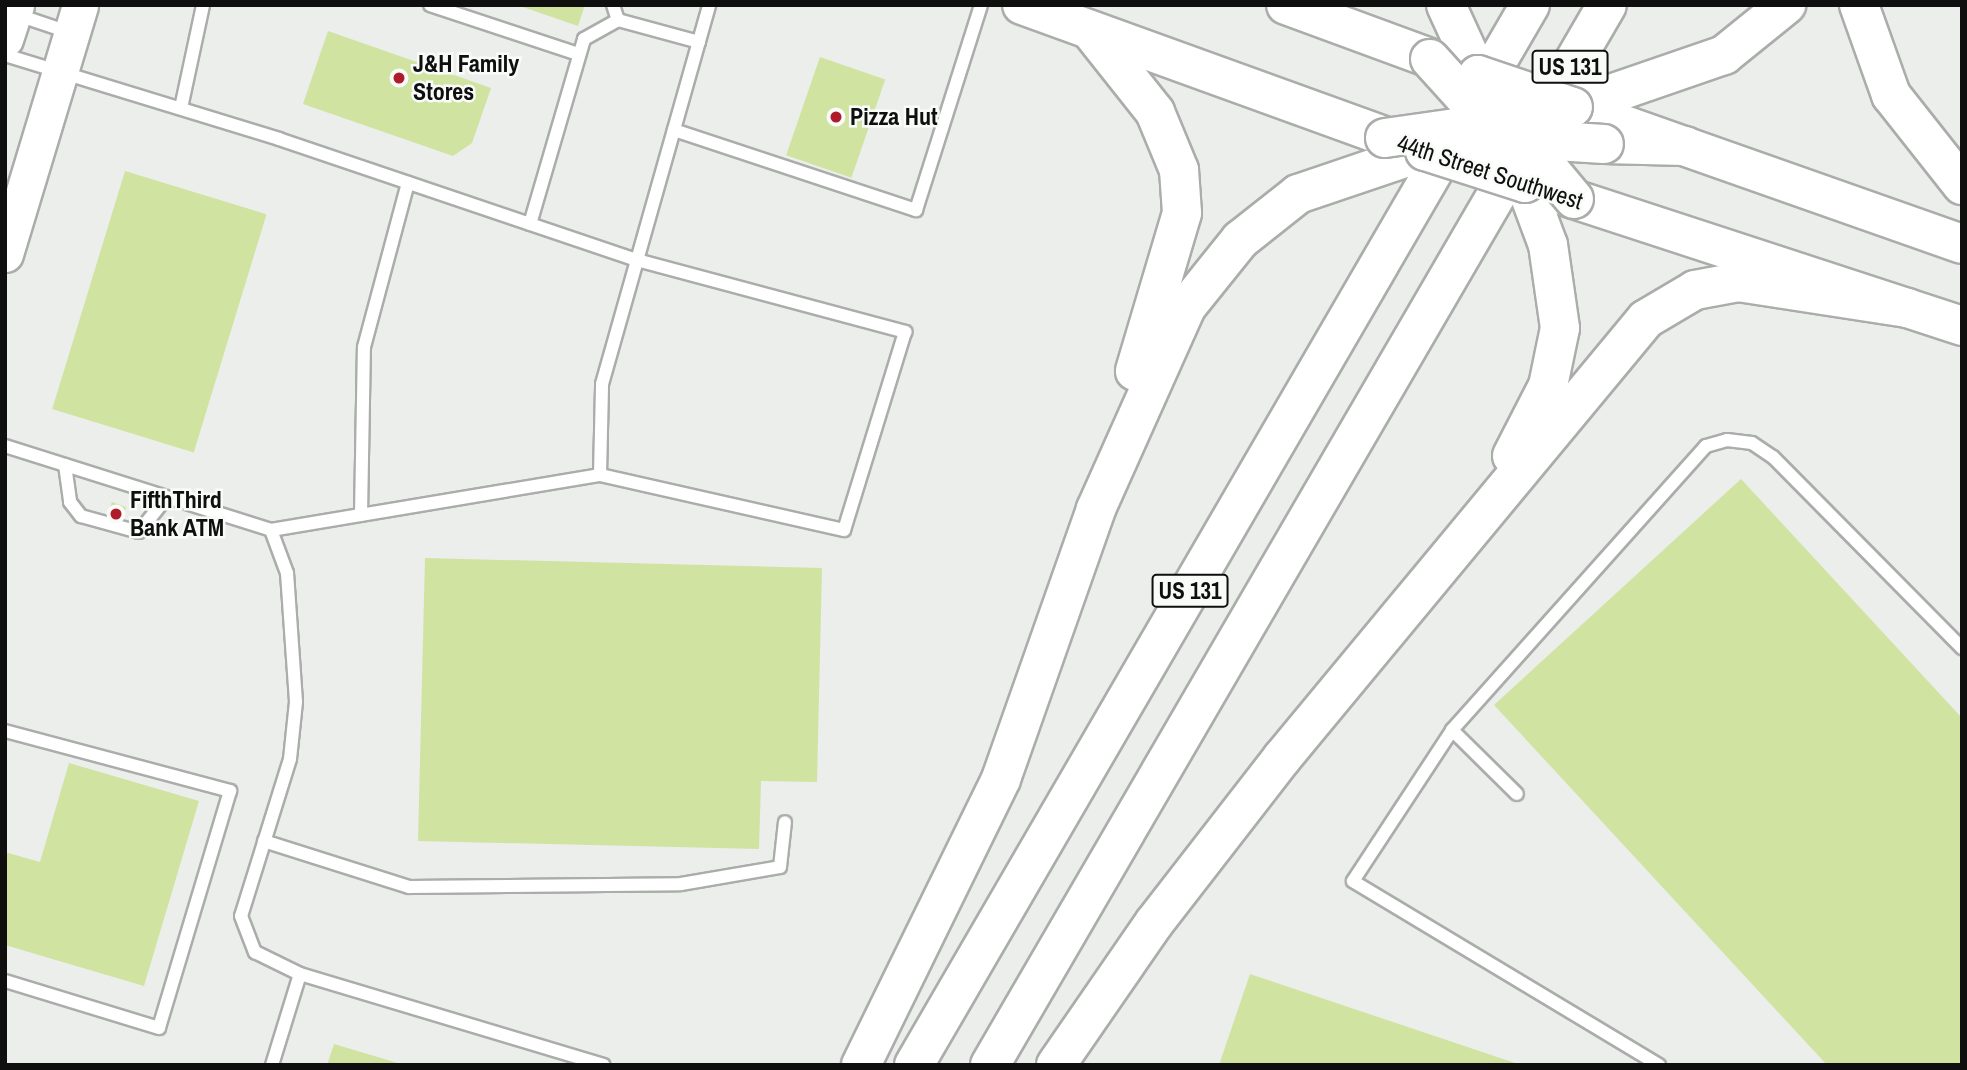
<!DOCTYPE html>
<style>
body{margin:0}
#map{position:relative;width:1967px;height:1070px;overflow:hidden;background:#ebeeeb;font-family:"Archivo Narrow",sans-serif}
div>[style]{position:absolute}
.building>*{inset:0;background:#d0e3a1;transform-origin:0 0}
.roads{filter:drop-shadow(2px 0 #aaadaa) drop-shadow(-2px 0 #aaadaa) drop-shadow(0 2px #aaadaa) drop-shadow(0 -2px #aaadaa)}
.service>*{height:12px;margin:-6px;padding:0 6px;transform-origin:6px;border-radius:6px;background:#fff}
.secondary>*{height:35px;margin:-17.5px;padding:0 17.5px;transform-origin:17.5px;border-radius:17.5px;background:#fff}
.primary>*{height:38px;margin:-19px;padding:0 19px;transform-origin:19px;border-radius:19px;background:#fff}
.motorway>*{height:38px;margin:-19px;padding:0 19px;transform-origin:19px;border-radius:19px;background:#fff}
.bridges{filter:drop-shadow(2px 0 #aaadaa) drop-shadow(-2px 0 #aaadaa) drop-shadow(0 2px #aaadaa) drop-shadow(0 -2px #aaadaa)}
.primary-bridge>*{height:38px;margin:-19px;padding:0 19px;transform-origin:19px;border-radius:19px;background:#fff}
.motorway-bridge>*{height:38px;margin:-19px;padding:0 19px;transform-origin:19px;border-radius:19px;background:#fff}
.dots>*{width:19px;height:19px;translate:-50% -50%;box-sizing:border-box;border:4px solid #f9fbf9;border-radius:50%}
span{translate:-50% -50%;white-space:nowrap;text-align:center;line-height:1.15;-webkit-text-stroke:5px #f9fbf9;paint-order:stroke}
.shield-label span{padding:2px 5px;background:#f9fbf9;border:2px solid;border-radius:5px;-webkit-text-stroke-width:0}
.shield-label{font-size:23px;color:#0e0f0e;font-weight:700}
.poi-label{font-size:24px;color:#0e0f0e;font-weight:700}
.left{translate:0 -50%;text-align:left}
.street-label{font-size:24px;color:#0e0f0e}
.frame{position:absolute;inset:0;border:7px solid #0e0f0e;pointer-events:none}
</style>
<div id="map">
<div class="building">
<div style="clip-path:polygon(517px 5px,585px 5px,578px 26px)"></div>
<div style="clip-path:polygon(328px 31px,491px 88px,472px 143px,453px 156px,303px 104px)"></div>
<div style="left:820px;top:57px;width:69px;height:104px;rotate:19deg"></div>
<div style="left:125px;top:171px;width:148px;height:249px;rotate:17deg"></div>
<div style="clip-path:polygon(1741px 479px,1962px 718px,1962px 1065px,1827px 1065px,1494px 705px)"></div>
<div style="left:112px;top:502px;width:15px;height:19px;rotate:20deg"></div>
<div style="clip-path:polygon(425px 558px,822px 568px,817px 782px,761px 781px,759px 849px,418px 841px)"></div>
<div style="clip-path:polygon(69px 763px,199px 801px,144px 986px,5px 945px,5px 852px,40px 862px)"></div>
<div style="clip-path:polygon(1250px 974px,1518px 1064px,1518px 1065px,1219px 1065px)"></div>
<div style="clip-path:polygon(334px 1044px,401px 1064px,401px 1065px,327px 1065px)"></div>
</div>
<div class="roads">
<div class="service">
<div style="left:430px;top:5px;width:156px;rotate:18.3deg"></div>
<div style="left:613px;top:5px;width:16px;rotate:72deg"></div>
<div style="left:618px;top:20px;width:84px;rotate:15.2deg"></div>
<div style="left:15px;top:14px;width:59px;rotate:18.7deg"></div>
<div style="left:5px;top:55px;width:287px;rotate:17deg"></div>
<div style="left:279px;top:139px;width:378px;rotate:18.7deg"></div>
<div style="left:637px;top:260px;width:278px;rotate:15deg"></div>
<div style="left:905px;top:332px;width:207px;rotate:107.1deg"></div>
<div style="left:844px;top:530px;width:250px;rotate:-167.3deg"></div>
<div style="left:181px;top:108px;width:105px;rotate:-77.9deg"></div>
<div style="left:674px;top:130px;width:255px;rotate:18.3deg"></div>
<div style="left:916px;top:210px;width:215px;rotate:-72.4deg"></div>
<div style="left:530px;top:224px;width:193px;rotate:-73.7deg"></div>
<div style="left:584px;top:39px;width:39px;rotate:-29deg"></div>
<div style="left:5px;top:446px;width:279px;rotate:17.5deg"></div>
<div style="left:271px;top:530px;width:334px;rotate:-9.5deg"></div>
<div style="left:600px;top:475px;width:91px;rotate:-88.7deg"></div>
<div style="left:602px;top:384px;width:394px;rotate:-74.2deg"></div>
<div style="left:65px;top:465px;width:37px;rotate:82deg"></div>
<div style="left:70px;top:502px;width:18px;rotate:52deg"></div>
<div style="left:81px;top:516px;width:60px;rotate:15.4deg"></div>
<div style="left:139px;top:532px;width:43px;rotate:-51.5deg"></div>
<div style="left:361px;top:515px;width:168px;rotate:-89deg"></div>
<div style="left:364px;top:347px;width:170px;rotate:-75deg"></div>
<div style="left:271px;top:530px;width:46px;rotate:69.6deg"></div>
<div style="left:287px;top:573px;width:129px;rotate:86deg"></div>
<div style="left:296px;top:702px;width:57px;rotate:96deg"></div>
<div style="left:290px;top:759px;width:164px;rotate:107.3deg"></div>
<div style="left:241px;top:916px;width:39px;rotate:69deg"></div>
<div style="left:255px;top:952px;width:50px;rotate:26.1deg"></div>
<div style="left:300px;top:974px;width:317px;rotate:16.7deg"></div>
<div style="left:1452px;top:730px;width:91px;rotate:44.6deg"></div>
<div style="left:5px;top:731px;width:233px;rotate:14.9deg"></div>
<div style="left:230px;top:791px;width:247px;rotate:106.7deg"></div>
<div style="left:159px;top:1028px;width:161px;rotate:-163deg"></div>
<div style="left:264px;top:841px;width:152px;rotate:17.6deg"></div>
<div style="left:409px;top:887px;width:272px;rotate:-0.6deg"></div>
<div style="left:681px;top:884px;width:100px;rotate:-9.7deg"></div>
<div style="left:780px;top:867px;width:45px;rotate:-83.7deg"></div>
<div style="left:272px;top:1065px;width:95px;rotate:-72.9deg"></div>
<div style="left:1659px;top:1065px;width:357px;rotate:-149deg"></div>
<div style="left:1353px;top:881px;width:181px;rotate:-56.7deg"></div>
<div style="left:1452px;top:730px;width:381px;rotate:-48.2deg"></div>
<div style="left:1706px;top:446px;width:22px;rotate:-16deg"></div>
<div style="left:1727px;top:440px;width:25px;rotate:7deg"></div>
<div style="left:1752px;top:443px;width:25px;rotate:34deg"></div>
<div style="left:1773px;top:457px;width:269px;rotate:45.3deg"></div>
</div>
<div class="secondary">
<div style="left:5px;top:39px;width:36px;rotate:-72deg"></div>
<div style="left:5px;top:254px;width:260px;rotate:-73.2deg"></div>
</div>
<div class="primary">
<div style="left:1022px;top:5px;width:419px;rotate:19.9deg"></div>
<div style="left:1286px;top:5px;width:189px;rotate:20.2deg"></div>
<div style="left:1573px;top:107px;width:412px;rotate:19.4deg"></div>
<div style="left:1543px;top:189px;width:441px;rotate:18.1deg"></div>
</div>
<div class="motorway">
<div style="left:1446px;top:5px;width:77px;rotate:65.4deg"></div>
<div style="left:1859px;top:5px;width:96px;rotate:70.4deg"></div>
<div style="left:1891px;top:95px;width:115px;rotate:51.7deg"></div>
<div style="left:1090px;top:30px;width:105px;rotate:51.6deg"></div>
<div style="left:1155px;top:112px;width:63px;rotate:67.5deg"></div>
<div style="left:1179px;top:170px;width:43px;rotate:86deg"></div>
<div style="left:1182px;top:213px;width:165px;rotate:106.6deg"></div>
<div style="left:1573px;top:107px;width:160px;rotate:-19deg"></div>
<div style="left:1724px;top:55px;width:80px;rotate:-38.9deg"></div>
<div style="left:1604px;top:144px;width:81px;rotate:1.4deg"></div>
<div style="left:1512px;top:456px;width:79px;rotate:-62.8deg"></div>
<div style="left:1548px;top:386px;width:59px;rotate:-78.3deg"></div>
<div style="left:1560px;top:328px;width:84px;rotate:-98.2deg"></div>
<div style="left:1548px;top:245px;width:66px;rotate:-110.4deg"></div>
<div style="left:861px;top:1065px;width:318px;rotate:-63.9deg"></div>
<div style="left:1001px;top:779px;width:286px;rotate:-70.6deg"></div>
<div style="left:1096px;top:509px;width:222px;rotate:-65.9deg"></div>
<div style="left:1187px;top:306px;width:85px;rotate:-51.2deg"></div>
<div style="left:1240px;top:240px;width:74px;rotate:-38.4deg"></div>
<div style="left:1298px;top:194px;width:134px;rotate:-18.7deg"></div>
<div style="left:914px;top:1065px;width:1226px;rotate:-59.84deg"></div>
<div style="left:990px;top:1065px;width:1226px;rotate:-59.8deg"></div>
<div style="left:1056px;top:1065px;width:173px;rotate:-55.4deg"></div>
<div style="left:1154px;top:923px;width:209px;rotate:-52.2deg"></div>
<div style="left:1282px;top:758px;width:570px;rotate:-50.34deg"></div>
<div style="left:1646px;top:319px;width:57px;rotate:-30.6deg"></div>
<div style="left:1695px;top:290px;width:44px;rotate:-10.5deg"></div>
<div style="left:1738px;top:282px;width:171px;rotate:8.7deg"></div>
</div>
</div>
<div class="bridges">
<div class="primary-bridge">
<div style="left:1478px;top:75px;width:100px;rotate:18.6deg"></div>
<div style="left:1425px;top:151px;width:105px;rotate:17.7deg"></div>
</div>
<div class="motorway-bridge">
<div style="left:1430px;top:59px;width:85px;rotate:47.9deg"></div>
<div style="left:1478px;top:75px;width:56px;rotate:53.7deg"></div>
<div style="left:1511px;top:120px;width:63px;rotate:-11.8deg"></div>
<div style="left:1385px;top:138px;width:71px;rotate:-8.1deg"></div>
<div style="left:1524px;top:139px;width:80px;rotate:3.6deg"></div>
<div style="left:1524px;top:139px;width:78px;rotate:50.2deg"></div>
<div style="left:1425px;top:151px;width:75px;rotate:-9.2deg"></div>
<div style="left:1499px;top:139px;width:51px;rotate:59.4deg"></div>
</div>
</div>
<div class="dots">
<div style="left:399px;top:78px;background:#ae1b2b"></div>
<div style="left:836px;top:117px;background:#ae1b2b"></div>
<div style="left:116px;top:514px;background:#ae1b2b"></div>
</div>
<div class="shield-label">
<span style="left:1570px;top:67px">US 131</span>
<span style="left:1190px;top:591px">US 131</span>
</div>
<div class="poi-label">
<span class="left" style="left:413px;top:78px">J&amp;H Family<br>Stores</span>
<span class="left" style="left:850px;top:117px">Pizza Hut</span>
<span class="left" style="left:130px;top:514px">FifthThird<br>Bank ATM</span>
</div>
<div class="street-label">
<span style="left:1490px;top:172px;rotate:18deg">44th Street Southwest</span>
</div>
<div class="frame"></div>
</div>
